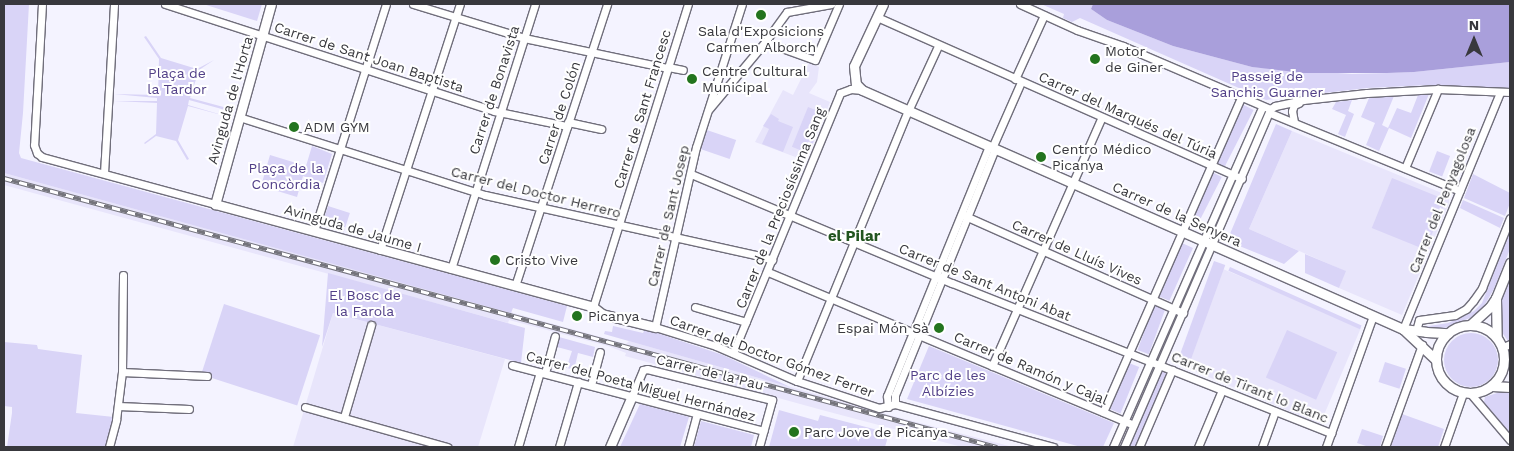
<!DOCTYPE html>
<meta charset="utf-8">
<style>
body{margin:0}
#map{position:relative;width:1514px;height:451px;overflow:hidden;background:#f4f3ff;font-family:"Work Sans",sans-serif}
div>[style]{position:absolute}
.built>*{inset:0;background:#e8e5fb;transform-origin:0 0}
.green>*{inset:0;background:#d9d4f7;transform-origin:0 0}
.round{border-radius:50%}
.water>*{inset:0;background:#a99fdb}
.roads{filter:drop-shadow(1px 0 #706e7b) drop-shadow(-1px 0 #706e7b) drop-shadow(0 1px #706e7b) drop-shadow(0 -1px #706e7b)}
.street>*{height:7px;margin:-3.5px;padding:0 3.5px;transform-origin:3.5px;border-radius:3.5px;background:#fff}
.secondary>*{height:9px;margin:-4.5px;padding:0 4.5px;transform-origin:4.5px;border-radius:4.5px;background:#fff}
.secondary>.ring{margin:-4.5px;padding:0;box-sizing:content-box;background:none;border:9px solid #fff;border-radius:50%}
.rail>*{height:4.5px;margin-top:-2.25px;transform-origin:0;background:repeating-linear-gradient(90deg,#fff 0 8px,#74747b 0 16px);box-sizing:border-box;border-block:1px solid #74747b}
.dots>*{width:14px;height:14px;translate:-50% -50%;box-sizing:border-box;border:2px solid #fff;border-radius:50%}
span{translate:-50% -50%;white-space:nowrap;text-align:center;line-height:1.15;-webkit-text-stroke:4px #fff;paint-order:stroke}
.poi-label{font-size:14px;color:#38383d}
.left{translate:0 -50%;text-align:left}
.right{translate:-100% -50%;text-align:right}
.street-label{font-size:14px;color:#38383d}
.park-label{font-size:14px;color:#524088}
.neighbourhood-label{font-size:15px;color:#22551f;font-weight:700}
.frame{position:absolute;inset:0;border:5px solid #38383d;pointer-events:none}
.north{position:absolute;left:1449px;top:15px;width:50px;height:50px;-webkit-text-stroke:4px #fff;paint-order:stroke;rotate:0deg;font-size:14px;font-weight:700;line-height:20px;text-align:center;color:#38383d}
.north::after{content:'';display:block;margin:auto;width:18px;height:22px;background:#38383d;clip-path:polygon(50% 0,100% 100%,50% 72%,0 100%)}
</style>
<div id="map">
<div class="built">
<div style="clip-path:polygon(809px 63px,819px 67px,817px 82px,809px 93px,830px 102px,806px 161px,755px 142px,783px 90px,793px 95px)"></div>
<div style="clip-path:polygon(1292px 131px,1449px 196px,1449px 203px,1402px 315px,1339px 288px,1345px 271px,1249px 229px)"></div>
<div style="clip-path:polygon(4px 173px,626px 344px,629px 341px,889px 415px,1013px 447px,962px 447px,822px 410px,625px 356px,626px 353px,608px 346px,509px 320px,508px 323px,4px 185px)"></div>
<div style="left:1223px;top:269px;width:150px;height:105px;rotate:23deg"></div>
<div style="clip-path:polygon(333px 313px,505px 359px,478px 447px,293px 447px)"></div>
</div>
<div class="green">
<div style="clip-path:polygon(4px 4px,29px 4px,23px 113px,19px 153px,21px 158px,567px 306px,563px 322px,513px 308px,511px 313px,4px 173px)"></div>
<div style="clip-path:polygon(203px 4px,262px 4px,257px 21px)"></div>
<div style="clip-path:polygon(1041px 4px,1093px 4px,1091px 9px,1107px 20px,1173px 46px,1252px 67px,1352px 74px,1387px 73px,1414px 72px,1510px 62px,1510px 88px,1430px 85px,1367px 88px,1266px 100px,1080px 18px,1072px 22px,1063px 18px,1064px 14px)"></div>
<div style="clip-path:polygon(146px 36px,161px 58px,197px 69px,214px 60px,199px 70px,190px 98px,231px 109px,229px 111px,189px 100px,188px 105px,229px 117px,188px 106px,178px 140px,189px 159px,187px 160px,176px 141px,156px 136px,145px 144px,144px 143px,156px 134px,157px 103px,114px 101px,157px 101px,157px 98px,114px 94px,158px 95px,159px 59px,144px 37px)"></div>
<div style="clip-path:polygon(1429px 94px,1411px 138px,1389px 128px,1379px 151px,1366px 145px,1375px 123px,1361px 117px,1369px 98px,1394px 96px,1382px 125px,1388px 128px,1397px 108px,1411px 113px,1418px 95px)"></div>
<div style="clip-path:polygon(1352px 100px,1348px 111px,1354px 114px,1345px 137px,1338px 134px,1346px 115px,1332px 109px,1336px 102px)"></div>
<div style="left:1242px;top:104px;width:13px;height:64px;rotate:27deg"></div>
<div style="left:808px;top:107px;width:18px;height:43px;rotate:22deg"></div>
<div style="clip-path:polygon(771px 114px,779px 119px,778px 121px,793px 127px,783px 152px,762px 144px,769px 129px,763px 126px)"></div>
<div style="clip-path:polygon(1276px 124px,1292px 131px,1249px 229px,1299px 251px,1284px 264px,1227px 241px)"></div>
<div style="left:704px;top:129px;width:34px;height:20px;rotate:19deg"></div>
<div style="clip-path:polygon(312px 146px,332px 154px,323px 183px,303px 176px,297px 197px,261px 186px,270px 155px,306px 166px)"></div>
<div style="left:1437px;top:151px;width:14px;height:22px;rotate:21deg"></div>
<div style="left:1212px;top:172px;width:11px;height:58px;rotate:27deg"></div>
<div style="clip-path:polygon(1473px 174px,1510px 193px,1510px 203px,1505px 216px,1464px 198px)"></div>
<div style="left:1392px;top:178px;width:58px;height:54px;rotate:22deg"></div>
<div style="clip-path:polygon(1463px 200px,1504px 218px,1500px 228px,1460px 208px)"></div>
<div style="left:328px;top:206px;width:23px;height:20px;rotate:18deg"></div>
<div style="clip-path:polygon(1510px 231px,1510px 249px,1494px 289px,1481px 311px,1470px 318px,1445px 328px,1429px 330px,1423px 327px,1448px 323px,1462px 317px,1474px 311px,1482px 303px)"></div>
<div style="left:1182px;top:243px;width:12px;height:58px;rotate:24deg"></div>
<div style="clip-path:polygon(1305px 254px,1346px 271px,1339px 288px,1305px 273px)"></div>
<div style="left:1214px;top:261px;width:12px;height:108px;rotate:20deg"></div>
<div style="left:1230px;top:267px;width:144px;height:4px;rotate:24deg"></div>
<div style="clip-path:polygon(328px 273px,525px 328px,521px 363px,333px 313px,322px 347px)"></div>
<div style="clip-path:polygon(1510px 281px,1510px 340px,1508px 341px,1501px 331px,1500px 312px,1502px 299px)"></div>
<div style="left:224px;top:304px;width:101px;height:74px;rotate:18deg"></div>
<div style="left:1154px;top:305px;width:12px;height:48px;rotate:20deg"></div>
<div style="clip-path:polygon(613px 326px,643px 333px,645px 329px,723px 355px,790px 387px,604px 334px,605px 331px,612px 332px)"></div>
<div style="left:1287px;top:330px;width:55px;height:52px;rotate:24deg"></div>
<div class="round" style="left:1444px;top:333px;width:54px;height:54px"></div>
<div style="clip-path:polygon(559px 337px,595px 347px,593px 357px,578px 353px,575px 366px,583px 368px,582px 372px,556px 365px,557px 361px,568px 363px,572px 351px,557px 347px)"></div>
<div style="clip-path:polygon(4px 342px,37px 345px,38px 349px,82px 355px,76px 413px,114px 417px,106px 447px,7px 447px,12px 413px,12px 407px,4px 406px)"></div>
<div style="clip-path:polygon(929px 346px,1114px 423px,1103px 447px,1081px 447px,907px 399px)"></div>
<div style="left:1385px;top:362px;width:22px;height:21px;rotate:18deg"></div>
<div style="left:1129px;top:363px;width:11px;height:50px;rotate:22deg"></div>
<div style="clip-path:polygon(1161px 370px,1168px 371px,1137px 447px,1128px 447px)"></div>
<div style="clip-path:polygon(1503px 391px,1510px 391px,1510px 434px,1484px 402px,1485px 397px)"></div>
<div style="clip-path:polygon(640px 404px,689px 417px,680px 447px,620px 447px)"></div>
<div style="clip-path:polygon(779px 410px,818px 421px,820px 415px,889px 433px,885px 447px,769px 447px)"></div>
<div style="clip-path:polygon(1402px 414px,1444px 429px,1438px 447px,1391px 447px)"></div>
<div style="clip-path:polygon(701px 421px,754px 435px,751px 447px,694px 447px)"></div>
<div style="clip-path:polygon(1362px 429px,1383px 436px,1380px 447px,1369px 447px,1357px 443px)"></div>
</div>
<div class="water">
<div style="clip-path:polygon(1093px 4px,1510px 4px,1510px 62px,1414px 72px,1387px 73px,1303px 73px,1252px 67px,1173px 46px,1107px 20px,1091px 9px)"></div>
</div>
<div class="roads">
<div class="street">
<div style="left:42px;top:4px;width:141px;rotate:93.2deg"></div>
<div style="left:34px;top:145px;width:9px;rotate:69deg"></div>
<div style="left:37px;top:153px;width:6px;rotate:39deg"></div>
<div style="left:42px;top:157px;width:179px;rotate:15.2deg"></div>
<div style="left:165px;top:4px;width:346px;rotate:18deg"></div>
<div style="left:494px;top:111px;width:75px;rotate:11.6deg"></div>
<div style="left:413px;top:4px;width:116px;rotate:17deg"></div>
<div style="left:524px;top:38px;width:146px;rotate:11.8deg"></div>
<div style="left:742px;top:4px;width:150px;rotate:107.8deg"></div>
<div style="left:696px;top:147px;width:185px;rotate:102.8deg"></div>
<div style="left:655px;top:327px;width:64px;rotate:17.3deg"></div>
<div style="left:716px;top:346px;width:88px;rotate:23.4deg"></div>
<div style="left:797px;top:381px;width:86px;rotate:18.2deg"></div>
<div style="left:879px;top:408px;width:16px;rotate:-14deg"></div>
<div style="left:895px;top:404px;width:164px;rotate:15.2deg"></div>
<div style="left:1020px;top:4px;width:63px;rotate:24.5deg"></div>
<div style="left:1077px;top:30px;width:49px;rotate:19.2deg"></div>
<div style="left:1123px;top:46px;width:160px;rotate:23.2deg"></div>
<div style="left:1270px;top:109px;width:6px;rotate:-31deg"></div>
<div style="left:1275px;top:106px;width:29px;rotate:-12deg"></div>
<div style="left:1303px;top:100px;width:64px;rotate:-6.2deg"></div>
<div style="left:1367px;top:93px;width:71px;rotate:-3.2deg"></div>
<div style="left:1438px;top:89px;width:72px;rotate:2.4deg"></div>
<div style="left:877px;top:17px;width:399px;rotate:23.9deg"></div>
<div style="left:765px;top:42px;width:53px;rotate:19.8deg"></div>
<div style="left:815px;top:60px;width:61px;rotate:-66.8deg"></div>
<div style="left:668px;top:67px;width:15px;rotate:11deg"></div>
<div style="left:1015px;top:79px;width:70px;rotate:-65.6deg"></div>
<div style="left:709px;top:109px;width:87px;rotate:-50.1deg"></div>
<div style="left:765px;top:42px;width:37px;rotate:-54deg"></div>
<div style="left:787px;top:12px;width:45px;rotate:-10.3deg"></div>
<div style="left:1270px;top:113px;width:205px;rotate:22.3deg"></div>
<div style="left:239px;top:117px;width:258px;rotate:17.6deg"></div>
<div style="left:485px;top:195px;width:283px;rotate:12.5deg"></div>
<div style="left:761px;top:256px;width:12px;rotate:20deg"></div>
<div style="left:568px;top:122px;width:34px;rotate:12deg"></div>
<div style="left:1294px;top:122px;width:11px;rotate:-100deg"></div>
<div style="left:1292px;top:111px;width:6px;rotate:-72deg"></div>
<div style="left:1294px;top:105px;width:5px;rotate:-22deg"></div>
<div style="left:992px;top:148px;width:72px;rotate:-66.3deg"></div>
<div style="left:1405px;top:168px;width:86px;rotate:-67.3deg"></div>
<div style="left:104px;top:173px;width:169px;rotate:-86.6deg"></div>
<div style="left:691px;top:174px;width:283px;rotate:22.7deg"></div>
<div style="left:952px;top:283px;width:408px;rotate:21.6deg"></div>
<div style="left:963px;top:215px;width:241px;rotate:24deg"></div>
<div style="left:314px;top:231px;width:238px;rotate:-72.4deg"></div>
<div style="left:380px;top:250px;width:259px;rotate:-72deg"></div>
<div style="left:451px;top:269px;width:278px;rotate:-72.4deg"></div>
<div style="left:768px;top:272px;width:396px;rotate:22.7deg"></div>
<div style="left:515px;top:286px;width:297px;rotate:-71.9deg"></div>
<div style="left:593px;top:307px;width:318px;rotate:-72.6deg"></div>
<div style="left:695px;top:307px;width:53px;rotate:16.4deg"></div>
<div style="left:1403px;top:329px;width:256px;rotate:-67.7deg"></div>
<div style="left:1416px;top:331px;width:11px;rotate:-75deg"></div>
<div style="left:1419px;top:320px;width:36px;rotate:-8deg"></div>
<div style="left:1455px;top:315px;width:13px;rotate:-29deg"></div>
<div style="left:1466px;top:309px;width:11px;rotate:-49deg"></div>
<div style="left:1473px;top:301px;width:16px;rotate:-55deg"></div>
<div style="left:1482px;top:288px;width:75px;rotate:-68.2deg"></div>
<div style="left:1503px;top:347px;width:8px;rotate:-23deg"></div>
<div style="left:733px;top:353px;width:281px;rotate:-67.6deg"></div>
<div style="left:840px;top:93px;width:12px;rotate:-20deg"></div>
<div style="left:851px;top:89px;width:11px;rotate:5deg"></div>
<div style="left:512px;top:365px;width:260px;rotate:14.7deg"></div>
<div style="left:992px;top:366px;width:272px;rotate:-66.2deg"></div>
<div style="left:122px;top:372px;width:85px;rotate:2.7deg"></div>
<div style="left:545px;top:373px;width:38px;rotate:-75deg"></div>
<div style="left:797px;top:381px;width:292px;rotate:-67.7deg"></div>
<div style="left:908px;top:111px;width:72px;rotate:-65.2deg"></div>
<div style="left:591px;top:385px;width:34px;rotate:-75deg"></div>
<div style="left:1470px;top:393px;width:62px;rotate:49.6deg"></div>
<div style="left:632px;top:396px;width:28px;rotate:-67deg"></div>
<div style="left:643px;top:370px;width:4px;rotate:-14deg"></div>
<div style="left:647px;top:369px;width:129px;rotate:13.9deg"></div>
<div style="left:772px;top:400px;width:49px;rotate:105.5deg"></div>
<div style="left:895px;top:404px;width:9px;rotate:-90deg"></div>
<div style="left:895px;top:395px;width:266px;rotate:-67.9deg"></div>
<div style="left:118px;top:406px;width:71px;rotate:2.4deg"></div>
<div style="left:305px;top:407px;width:148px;rotate:15.7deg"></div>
<div style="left:888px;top:407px;width:11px;rotate:-95deg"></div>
<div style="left:887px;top:396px;width:270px;rotate:-67.8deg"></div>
<div style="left:1103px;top:412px;width:343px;rotate:-66.3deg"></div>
<div style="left:344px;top:417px;width:96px;rotate:-73.6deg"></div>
<div style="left:109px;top:447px;width:28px;rotate:-75deg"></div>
<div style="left:116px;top:420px;width:48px;rotate:-82.9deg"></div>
<div style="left:122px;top:372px;width:97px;rotate:-89.4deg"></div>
<div style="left:518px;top:447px;width:78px;rotate:-73.7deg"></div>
<div style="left:559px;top:447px;width:68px;rotate:-73.7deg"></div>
<div style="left:688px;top:447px;width:34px;rotate:-75deg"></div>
<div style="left:1113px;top:447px;width:371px;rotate:-66.3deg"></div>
<div style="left:1124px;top:447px;width:368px;rotate:-66.6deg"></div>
<div style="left:1139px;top:447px;width:84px;rotate:-66.8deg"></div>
<div style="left:1198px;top:447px;width:62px;rotate:-67.2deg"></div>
<div style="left:1262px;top:447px;width:38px;rotate:-70deg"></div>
<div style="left:1326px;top:447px;width:139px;rotate:-70.3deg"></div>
<div style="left:1385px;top:447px;width:109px;rotate:-70.1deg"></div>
<div style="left:1444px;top:447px;width:57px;rotate:-70.6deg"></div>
</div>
<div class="secondary">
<div style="left:271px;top:4px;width:208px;rotate:105.6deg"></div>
<div style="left:215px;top:204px;width:392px;rotate:15.2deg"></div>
<div style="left:593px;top:307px;width:11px;rotate:38deg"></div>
<div style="left:602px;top:314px;width:55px;rotate:13.8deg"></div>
<div style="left:883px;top:4px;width:68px;rotate:115.1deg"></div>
<div style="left:854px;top:66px;width:18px;rotate:84deg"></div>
<div style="left:856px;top:84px;width:8px;rotate:45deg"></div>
<div style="left:862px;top:90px;width:591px;rotate:23.83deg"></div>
<div style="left:1403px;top:329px;width:23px;rotate:7deg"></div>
<div style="left:1426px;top:332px;width:22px;rotate:3deg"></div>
<div style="left:1496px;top:298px;width:39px;rotate:89deg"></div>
<div class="ring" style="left:1436px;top:325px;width:59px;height:59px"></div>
<div style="left:1470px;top:325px;width:27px;rotate:-42deg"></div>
<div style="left:1490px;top:307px;width:11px;rotate:-56deg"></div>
<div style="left:1496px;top:298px;width:38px;rotate:-68deg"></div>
<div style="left:1403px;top:329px;width:45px;rotate:43.2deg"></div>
<div style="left:1492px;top:386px;width:18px;rotate:3deg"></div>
<div style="left:610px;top:447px;width:56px;rotate:-66.7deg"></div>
</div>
</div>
<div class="rail">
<div style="left:4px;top:178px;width:1029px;rotate:15.16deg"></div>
</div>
<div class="dots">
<div style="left:761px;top:15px;background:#23741e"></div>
<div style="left:1095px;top:59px;background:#23741e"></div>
<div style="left:692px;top:79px;background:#23741e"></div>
<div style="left:294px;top:127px;background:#23741e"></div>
<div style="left:1041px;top:157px;background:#23741e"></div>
<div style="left:495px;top:260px;background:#23741e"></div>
<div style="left:577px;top:316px;background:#23741e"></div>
<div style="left:939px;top:328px;background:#23741e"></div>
<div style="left:794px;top:432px;background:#23741e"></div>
</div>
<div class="poi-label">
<span style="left:761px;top:39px">Sala d'Exposicions<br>Carmen Alborch</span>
<span class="left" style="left:1105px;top:59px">Motor<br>de Giner</span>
<span class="left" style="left:702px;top:79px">Centre Cultural<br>Municipal</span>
<span class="left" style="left:304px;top:127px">ADM GYM</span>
<span class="left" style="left:1052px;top:157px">Centro Médico<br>Picanya</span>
<span class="left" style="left:505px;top:260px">Cristo Vive</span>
<span class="left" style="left:588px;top:316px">Picanya</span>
<span class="right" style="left:929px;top:328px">Espai Món Sà</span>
<span class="left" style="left:804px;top:432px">Parc Jove de Picanya</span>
</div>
<div class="street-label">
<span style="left:369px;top:57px;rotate:18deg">Carrer de Sant Joan Baptista</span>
<span style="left:494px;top:90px;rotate:-72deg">Carrer de Bonavista</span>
<span style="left:230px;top:100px;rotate:-74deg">Avinguda de l'Horta</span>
<span style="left:642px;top:109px;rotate:-73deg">Carrer de Sant Francesc</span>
<span style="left:559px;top:113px;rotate:-72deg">Carrer de Colón</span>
<span style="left:1128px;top:115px;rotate:24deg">Carrer del Marqués del Túria</span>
<span style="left:536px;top:192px;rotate:14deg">Carrer del Doctor Herrero</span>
<span style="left:1442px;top:200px;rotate:-68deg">Carrer del Penyagolosa</span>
<span style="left:780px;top:208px;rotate:-68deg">Carrer de la Preciosíssima Sang</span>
<span style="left:1177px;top:214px;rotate:24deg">Carrer de la Senyera</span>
<span style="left:668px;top:216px;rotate:-77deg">Carrer de Sant Josep</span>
<span style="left:353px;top:228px;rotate:16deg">Avinguda de Jaume I</span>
<span style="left:1077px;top:252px;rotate:24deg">Carrer de Lluís Vives</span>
<span style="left:985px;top:282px;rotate:22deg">Carrer de Sant Antoni Abat</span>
<span style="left:772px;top:356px;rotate:20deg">Carrer del Doctor Gómez Ferrer</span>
<span style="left:1031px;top:368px;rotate:23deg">Carrer de Ramón y Cajal</span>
<span style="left:710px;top:372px;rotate:14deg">Carrer de la Pau</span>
<span style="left:641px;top:386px;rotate:15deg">Carrer del Poeta Miguel Hernández</span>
<span style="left:1250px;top:387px;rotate:22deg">Carrer de Tirant lo Blanc</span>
</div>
<div class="park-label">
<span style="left:177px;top:81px">Plaça de<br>la Tardor</span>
<span style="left:1267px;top:84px">Passeig de<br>Sanchis Guarner</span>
<span style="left:286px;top:176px">Plaça de la<br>Concòrdia</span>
<span style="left:365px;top:303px">El Bosc de<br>la Farola</span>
<span style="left:948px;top:383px">Parc de les<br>Albízies</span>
</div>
<div class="neighbourhood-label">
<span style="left:854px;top:237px">el Pilar</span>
</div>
<div class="frame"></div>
<div class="north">N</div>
</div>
